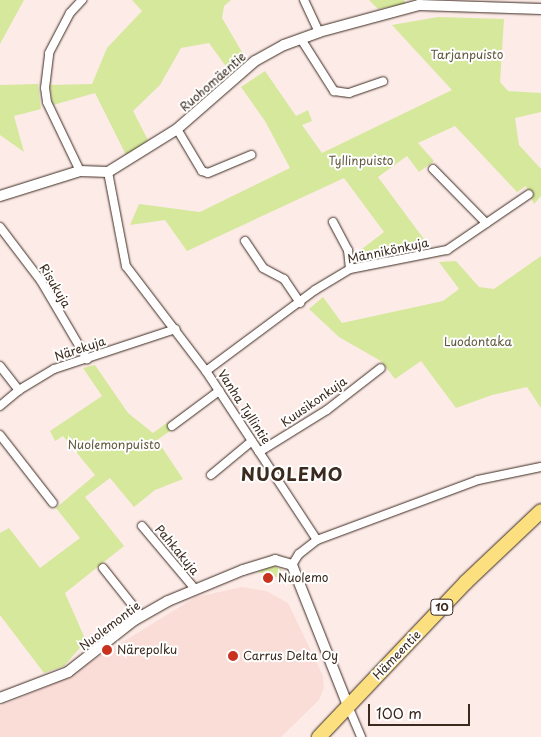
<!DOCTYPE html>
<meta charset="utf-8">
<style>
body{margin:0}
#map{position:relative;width:541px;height:737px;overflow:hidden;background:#fdebe8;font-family:"Playpen Sans",sans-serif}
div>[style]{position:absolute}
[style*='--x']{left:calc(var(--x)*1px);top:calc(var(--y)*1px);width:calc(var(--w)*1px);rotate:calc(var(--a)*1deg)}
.built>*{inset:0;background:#fbddd8}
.green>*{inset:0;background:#d5e89c}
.roads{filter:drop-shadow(0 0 1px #3b2a1e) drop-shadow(0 0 1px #3b2a1e)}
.street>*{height:8px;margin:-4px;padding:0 4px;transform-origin:4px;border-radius:4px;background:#fff}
.secondary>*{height:10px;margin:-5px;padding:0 5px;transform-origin:5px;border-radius:5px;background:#fff}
.highway>*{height:14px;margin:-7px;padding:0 7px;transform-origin:7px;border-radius:7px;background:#fce080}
.dots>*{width:14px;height:14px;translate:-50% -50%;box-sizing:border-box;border:2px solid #fff;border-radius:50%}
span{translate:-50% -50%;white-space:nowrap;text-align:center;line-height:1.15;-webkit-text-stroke:4px #fff;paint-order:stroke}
.shield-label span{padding:1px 4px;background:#fff;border:1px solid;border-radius:4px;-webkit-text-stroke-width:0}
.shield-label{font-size:11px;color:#3b2a1e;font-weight:700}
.park-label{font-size:12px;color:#625a3e}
.street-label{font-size:12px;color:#3b2a1e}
.poi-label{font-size:12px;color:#3b2a1e}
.left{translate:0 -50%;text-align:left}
.district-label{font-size:18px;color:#3b2a1e;font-weight:700;letter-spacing:1px}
.scale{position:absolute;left:368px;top:704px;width:102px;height:22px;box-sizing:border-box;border:2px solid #3b2a1e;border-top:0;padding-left:6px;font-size:15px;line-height:18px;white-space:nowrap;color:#3b2a1e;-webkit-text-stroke:4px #fff;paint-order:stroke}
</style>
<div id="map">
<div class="built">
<div style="clip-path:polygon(242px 587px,266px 591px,288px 603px,323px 676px,324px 688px,319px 700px,281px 737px,0 737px,0 706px,54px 684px,196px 597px)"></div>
</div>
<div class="green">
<div style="clip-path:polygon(0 0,24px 0,0 44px)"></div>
<div style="clip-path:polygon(132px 0,231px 0,224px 6px,222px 18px,246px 59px,230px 72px,209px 43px,181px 48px,160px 85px,133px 111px,148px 140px,126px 155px,95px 93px,53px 105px,50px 85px,92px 84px,107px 48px,142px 11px)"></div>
<div style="clip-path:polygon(369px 0,404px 0,406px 4px,378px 9px)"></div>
<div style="clip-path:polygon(438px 17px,504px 19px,500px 82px,508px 91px,541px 93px,541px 112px,515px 118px,519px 145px,541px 169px,541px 196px,534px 204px,526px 186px,517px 192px,455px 126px,418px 143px,434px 161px,419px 172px,407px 156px,378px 177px,429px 246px,375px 256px,358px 252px,384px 232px,344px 178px,187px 251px,165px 220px,130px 225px,139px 204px,200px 212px,290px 168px,265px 121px,241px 87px,265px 71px,296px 116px,308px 110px,312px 121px,302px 125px,322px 153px,452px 90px,392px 25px)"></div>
<div style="clip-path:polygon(38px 84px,41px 109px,14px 116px,24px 152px,0 135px,0 85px)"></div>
<div style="clip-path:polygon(541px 256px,541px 408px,527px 387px,492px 395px,456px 408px,421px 361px,395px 379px,381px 361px,339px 337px,309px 309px,323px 297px,342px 323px,443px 301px,459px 289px,439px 262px,456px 261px,479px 287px,494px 289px)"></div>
<div style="clip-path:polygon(95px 365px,128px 413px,153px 433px,168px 422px,173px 429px,157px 440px,183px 479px,155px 490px,134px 507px,110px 478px,85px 497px,124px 546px,65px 593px,86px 641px,64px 666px,44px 673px,0 615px,0 533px,9px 528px,40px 568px,80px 538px,56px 508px,95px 475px,63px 436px,55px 441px,50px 431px,102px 396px,83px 368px)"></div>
<div style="clip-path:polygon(273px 566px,281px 569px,284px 579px,258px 572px)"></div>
</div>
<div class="roads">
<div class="street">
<div style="--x:304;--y:0;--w:35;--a:65"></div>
<div style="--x:301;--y:39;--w:62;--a:57.6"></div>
<div style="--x:334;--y:91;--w:15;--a:8"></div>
<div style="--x:349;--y:93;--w:36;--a:-19"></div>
<div style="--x:177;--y:129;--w:49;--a:59.2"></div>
<div style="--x:202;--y:171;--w:6;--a:18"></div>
<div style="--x:208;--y:173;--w:47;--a:-22.7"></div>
<div style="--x:433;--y:169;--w:76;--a:45.5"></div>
<div style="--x:80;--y:171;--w:76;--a:-115.6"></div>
<div style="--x:47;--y:102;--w:14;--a:-98"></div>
<div style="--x:45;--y:88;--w:35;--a:-83"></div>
<div style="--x:49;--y:53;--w:45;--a:-62.3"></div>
<div style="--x:70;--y:13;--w:18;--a:-47"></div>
<div style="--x:108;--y:172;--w:96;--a:79.2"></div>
<div style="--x:126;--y:266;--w:132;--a:52.7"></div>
<div style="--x:206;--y:371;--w:202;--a:56.7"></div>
<div style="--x:333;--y:222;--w:32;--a:62"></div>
<div style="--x:348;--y:250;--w:19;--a:84"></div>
<div style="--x:0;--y:227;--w:68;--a:52.8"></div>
<div style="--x:41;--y:281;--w:91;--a:59.5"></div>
<div style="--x:245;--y:241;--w:32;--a:56"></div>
<div style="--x:263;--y:268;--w:24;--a:28"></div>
<div style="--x:284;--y:279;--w:29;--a:56"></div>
<div style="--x:0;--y:366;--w:31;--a:52"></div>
<div style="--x:206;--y:371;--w:136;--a:-36.6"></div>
<div style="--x:315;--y:290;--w:41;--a:-31"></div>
<div style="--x:350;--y:269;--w:99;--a:-11.1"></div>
<div style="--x:447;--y:250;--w:99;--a:-34.3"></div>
<div style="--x:0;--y:406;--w:25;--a:-40"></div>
<div style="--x:19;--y:390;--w:41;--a:-31"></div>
<div style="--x:54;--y:369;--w:128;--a:-18.2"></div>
<div style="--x:172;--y:426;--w:59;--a:-36.7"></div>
<div style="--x:0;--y:435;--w:86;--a:52.1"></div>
<div style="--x:259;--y:452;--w:80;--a:-31.7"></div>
<div style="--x:327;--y:410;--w:68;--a:-37.9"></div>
<div style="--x:211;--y:475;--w:53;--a:-39.7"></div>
<div style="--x:142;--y:526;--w:82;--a:49.9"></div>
<div style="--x:292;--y:565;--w:13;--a:-58"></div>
<div style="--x:299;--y:554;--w:23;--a:-38"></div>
<div style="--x:317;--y:540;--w:172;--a:-20.4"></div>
<div style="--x:478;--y:480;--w:64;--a:-11.7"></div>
<div style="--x:103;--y:568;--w:61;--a:51.6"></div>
<div style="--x:348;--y:706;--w:34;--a:67"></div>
</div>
<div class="secondary">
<div style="--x:0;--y:196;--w:84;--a:-17.4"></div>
<div style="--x:80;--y:171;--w:28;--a:2"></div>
<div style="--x:108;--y:172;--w:81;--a:-31.9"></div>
<div style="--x:177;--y:129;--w:103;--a:-41.1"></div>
<div style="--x:255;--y:61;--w:33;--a:-29"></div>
<div style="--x:284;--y:45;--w:37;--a:-20"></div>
<div style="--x:319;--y:32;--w:104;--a:-15.1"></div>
<div style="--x:419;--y:5;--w:122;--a:1.9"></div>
<div style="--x:0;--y:698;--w:73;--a:-20.9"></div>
<div style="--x:68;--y:672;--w:83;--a:-38.1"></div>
<div style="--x:133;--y:621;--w:40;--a:-29.7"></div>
<div style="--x:168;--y:601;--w:81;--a:-22.5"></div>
<div style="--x:243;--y:570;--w:34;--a:-17"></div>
<div style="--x:275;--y:560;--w:18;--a:16"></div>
<div style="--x:292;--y:565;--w:152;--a:68.3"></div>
</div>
<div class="highway">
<div style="--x:319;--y:737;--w:214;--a:-46.5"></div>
<div style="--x:466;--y:582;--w:103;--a:-43.4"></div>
</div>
</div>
<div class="dots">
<div style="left:268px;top:578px;background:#c8321e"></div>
<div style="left:107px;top:650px;background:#c8321e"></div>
<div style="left:233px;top:656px;background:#c8321e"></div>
</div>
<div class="shield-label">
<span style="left:442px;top:607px">10</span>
</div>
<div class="park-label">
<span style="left:467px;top:55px">Tarjanpuisto</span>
<span style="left:361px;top:161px">Tyllinpuisto</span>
<span style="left:478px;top:342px">Luodontaka</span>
<span style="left:114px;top:445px">Nuolemonpuisto</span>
</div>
<div class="street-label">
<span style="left:213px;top:82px;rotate:-41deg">Ruohomäentie</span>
<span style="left:388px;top:251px;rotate:-12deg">Männikönkuja</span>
<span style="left:55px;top:286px;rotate:59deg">Risukuja</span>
<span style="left:80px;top:349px;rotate:-18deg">Närekuja</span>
<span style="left:314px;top:402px;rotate:-35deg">Kuusikonkuja</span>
<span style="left:244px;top:407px;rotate:57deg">Vanha Tyllintie</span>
<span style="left:177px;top:550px;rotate:50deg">Pahkakuja</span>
<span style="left:110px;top:626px;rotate:-37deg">Nuolemontie</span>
<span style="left:397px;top:655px;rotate:-46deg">Hämeentie</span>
</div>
<div class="poi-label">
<span class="left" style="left:278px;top:578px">Nuolemo</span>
<span class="left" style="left:117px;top:650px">Närepolku</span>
<span class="left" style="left:243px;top:656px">Carrus Delta Oy</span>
</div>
<div class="district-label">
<span style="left:292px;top:474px">NUOLEMO</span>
</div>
<div class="scale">100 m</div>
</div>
